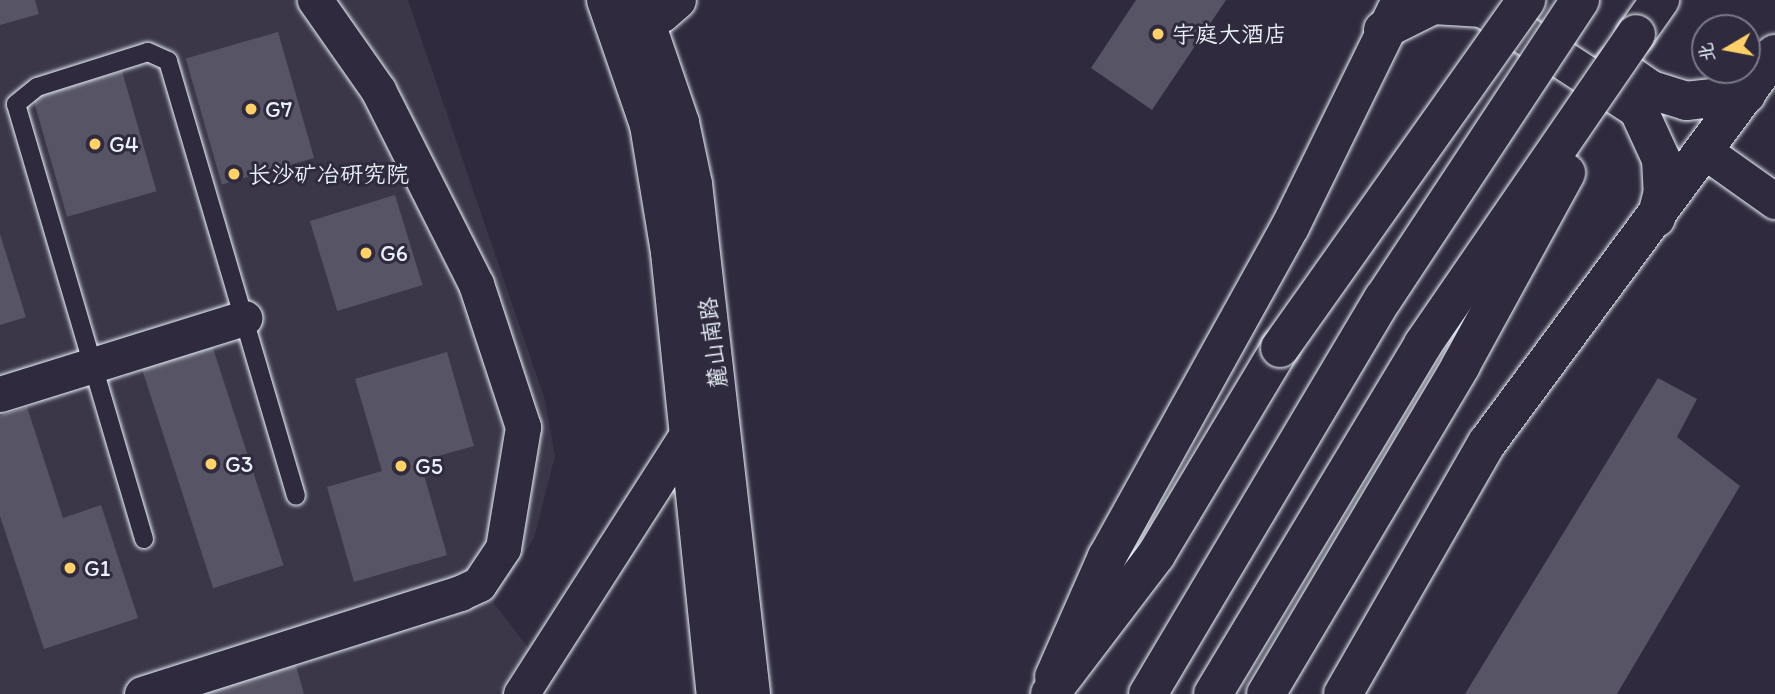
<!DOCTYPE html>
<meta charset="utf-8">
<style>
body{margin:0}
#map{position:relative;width:1775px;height:694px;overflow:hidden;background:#2f2a3d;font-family:Itim,"LXGW WenKai TC",sans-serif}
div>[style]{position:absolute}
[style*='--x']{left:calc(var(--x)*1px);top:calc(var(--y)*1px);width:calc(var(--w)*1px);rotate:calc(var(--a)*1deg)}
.built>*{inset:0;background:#3b3749}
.building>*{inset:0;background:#575565;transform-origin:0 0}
.roads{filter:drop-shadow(0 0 2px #e8f1f8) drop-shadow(0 0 2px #e8f1f8)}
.service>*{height:18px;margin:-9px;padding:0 9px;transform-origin:9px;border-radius:9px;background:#2f2a3d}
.minor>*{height:35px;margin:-17.5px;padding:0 17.5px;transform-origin:17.5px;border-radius:17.5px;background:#2f2a3d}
.secondary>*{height:38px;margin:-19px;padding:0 19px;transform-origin:19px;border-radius:19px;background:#2f2a3d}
.primary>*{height:38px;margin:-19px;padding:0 19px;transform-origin:19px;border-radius:19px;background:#2f2a3d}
.trunk>*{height:38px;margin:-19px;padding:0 19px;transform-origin:19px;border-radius:19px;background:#2f2a3d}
.bridges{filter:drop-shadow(0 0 2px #e8f1f8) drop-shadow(0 0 2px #e8f1f8)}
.trunk-bridge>*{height:38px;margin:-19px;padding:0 19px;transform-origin:19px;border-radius:19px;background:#2f2a3d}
.dots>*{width:19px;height:19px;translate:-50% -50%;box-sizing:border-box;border:4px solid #2f2a3d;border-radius:50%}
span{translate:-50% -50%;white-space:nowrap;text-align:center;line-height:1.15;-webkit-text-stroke:6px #2f2a3d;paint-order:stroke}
.poi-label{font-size:23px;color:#e8f1f8}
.left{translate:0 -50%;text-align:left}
.street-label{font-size:23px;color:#e8f1f8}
.north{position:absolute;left:1691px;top:14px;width:70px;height:70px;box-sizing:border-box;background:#2f2a3d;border:2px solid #797a88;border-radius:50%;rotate:260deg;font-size:19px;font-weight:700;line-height:28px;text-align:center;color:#e8f1f8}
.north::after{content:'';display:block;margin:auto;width:24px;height:32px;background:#ffd166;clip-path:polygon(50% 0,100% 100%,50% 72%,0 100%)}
</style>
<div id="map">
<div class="built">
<div style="clip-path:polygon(0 0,408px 0,545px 400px,555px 456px,534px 538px,493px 602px,529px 649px,497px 694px,0 694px)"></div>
</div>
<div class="building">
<div style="clip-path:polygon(0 0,35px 0,39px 14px,0 25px)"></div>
<div style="clip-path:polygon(1136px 0,1226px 0,1152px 110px,1091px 68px)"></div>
<div style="left:278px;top:32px;width:131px;height:96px;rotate:74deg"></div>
<div style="left:122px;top:71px;width:125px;height:93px;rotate:74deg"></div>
<div style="left:395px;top:195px;width:94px;height:89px;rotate:73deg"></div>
<div style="clip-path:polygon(0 234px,26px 317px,0 325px)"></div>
<div style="left:210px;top:339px;width:238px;height:74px;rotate:72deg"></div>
<div style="clip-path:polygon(447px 352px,474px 446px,420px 461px,447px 555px,354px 582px,327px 487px,382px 471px,355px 379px)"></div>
<div style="clip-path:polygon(1658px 378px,1697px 399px,1677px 437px,1740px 486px,1617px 694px,1465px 694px)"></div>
<div style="clip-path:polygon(27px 407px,63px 518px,101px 505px,138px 618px,44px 649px,0 516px,0 416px)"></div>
<div style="clip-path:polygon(295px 662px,304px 694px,203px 694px,201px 690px)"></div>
</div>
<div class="roads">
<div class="service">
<div style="--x:144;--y:539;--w:453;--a:-106.4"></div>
<div style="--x:16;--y:104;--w:27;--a:-39"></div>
<div style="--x:37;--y:87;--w:116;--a:-17.5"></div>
<div style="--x:148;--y:52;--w:22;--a:24"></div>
<div style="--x:168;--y:61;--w:453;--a:73.6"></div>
</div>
<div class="minor">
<div style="--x:620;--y:31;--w:45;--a:-22"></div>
<div style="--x:662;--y:14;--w:21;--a:-41"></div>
<div style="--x:1706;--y:152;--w:85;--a:35.4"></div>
<div style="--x:0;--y:394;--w:256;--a:-17.3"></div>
<div style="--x:142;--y:694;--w:334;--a:-17.6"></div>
<div style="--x:460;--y:593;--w:21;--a:-25"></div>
<div style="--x:479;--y:584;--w:43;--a:-56.3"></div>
<div style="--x:503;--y:548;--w:123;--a:-80.6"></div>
<div style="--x:523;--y:427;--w:151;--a:-108.2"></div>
<div style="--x:476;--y:284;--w:217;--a:-116.8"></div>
<div style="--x:378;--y:90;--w:110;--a:-125"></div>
<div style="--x:521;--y:694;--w:325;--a:-57.4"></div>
</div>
<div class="secondary">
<div style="--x:606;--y:0;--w:132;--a:71"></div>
<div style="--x:649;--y:125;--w:129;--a:80.6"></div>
<div style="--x:670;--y:252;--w:444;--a:84.1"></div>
<div style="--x:638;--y:0;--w:130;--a:71.1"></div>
<div style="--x:680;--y:123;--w:62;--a:78"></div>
<div style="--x:693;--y:184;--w:513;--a:83.51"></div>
</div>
<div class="primary">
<div style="--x:1383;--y:30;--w:56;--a:-26.6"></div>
<div style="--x:1433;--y:5;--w:50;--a:3.4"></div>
<div style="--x:1483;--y:8;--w:185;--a:33.1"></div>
<div style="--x:1638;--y:109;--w:55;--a:65.3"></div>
<div style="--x:1661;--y:159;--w:33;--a:87"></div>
<div style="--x:1663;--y:192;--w:27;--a:105"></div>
<div style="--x:1615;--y:65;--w:44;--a:34.8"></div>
<div style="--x:1651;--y:90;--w:37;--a:17"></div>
<div style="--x:1686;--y:101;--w:61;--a:-6.5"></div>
<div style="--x:1054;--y:677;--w:131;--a:-66.2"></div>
<div style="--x:1107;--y:557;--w:377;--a:-61"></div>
<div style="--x:1290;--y:227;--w:253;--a:-63.9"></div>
<div style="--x:1343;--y:694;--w:289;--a:-60.2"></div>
<div style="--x:1487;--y:443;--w:484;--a:-53.5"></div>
</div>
<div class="trunk">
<div style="--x:1636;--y:34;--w:42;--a:-54.8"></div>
<div style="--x:1050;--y:694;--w:175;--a:-52.7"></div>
<div style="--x:1156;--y:555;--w:241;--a:-59.1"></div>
</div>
</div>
<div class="bridges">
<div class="trunk-bridge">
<div style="--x:1280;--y:348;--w:426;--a:-54.7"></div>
<div style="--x:1148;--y:694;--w:460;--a:-59.3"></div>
<div style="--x:1383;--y:299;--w:358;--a:-56.6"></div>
<div style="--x:1213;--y:694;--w:408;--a:-59"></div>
<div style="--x:1423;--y:344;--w:376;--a:-55.5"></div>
<div style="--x:1266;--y:694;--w:382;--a:-59.3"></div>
<div style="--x:1461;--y:365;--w:219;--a:-61.3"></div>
</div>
</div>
<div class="dots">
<div style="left:1158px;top:34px;background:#ffd166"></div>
<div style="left:251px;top:109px;background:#ffd166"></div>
<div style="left:95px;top:144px;background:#ffd166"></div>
<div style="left:234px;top:174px;background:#ffd166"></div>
<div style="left:366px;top:253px;background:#ffd166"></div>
<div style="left:211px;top:464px;background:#ffd166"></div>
<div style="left:401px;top:466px;background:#ffd166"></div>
<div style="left:70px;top:568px;background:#ffd166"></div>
</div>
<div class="poi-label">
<span class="left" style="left:1172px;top:34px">宇庭大酒店</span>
<span class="left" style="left:265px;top:109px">G7</span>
<span class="left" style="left:109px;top:144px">G4</span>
<span class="left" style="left:248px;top:174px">长沙矿冶研究院</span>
<span class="left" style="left:380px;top:253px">G6</span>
<span class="left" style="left:225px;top:464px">G3</span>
<span class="left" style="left:415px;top:466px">G5</span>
<span class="left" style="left:84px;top:568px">G1</span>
</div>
<div class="street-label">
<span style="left:713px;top:343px;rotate:-97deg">麓山南路</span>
</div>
<div class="north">北</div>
</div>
